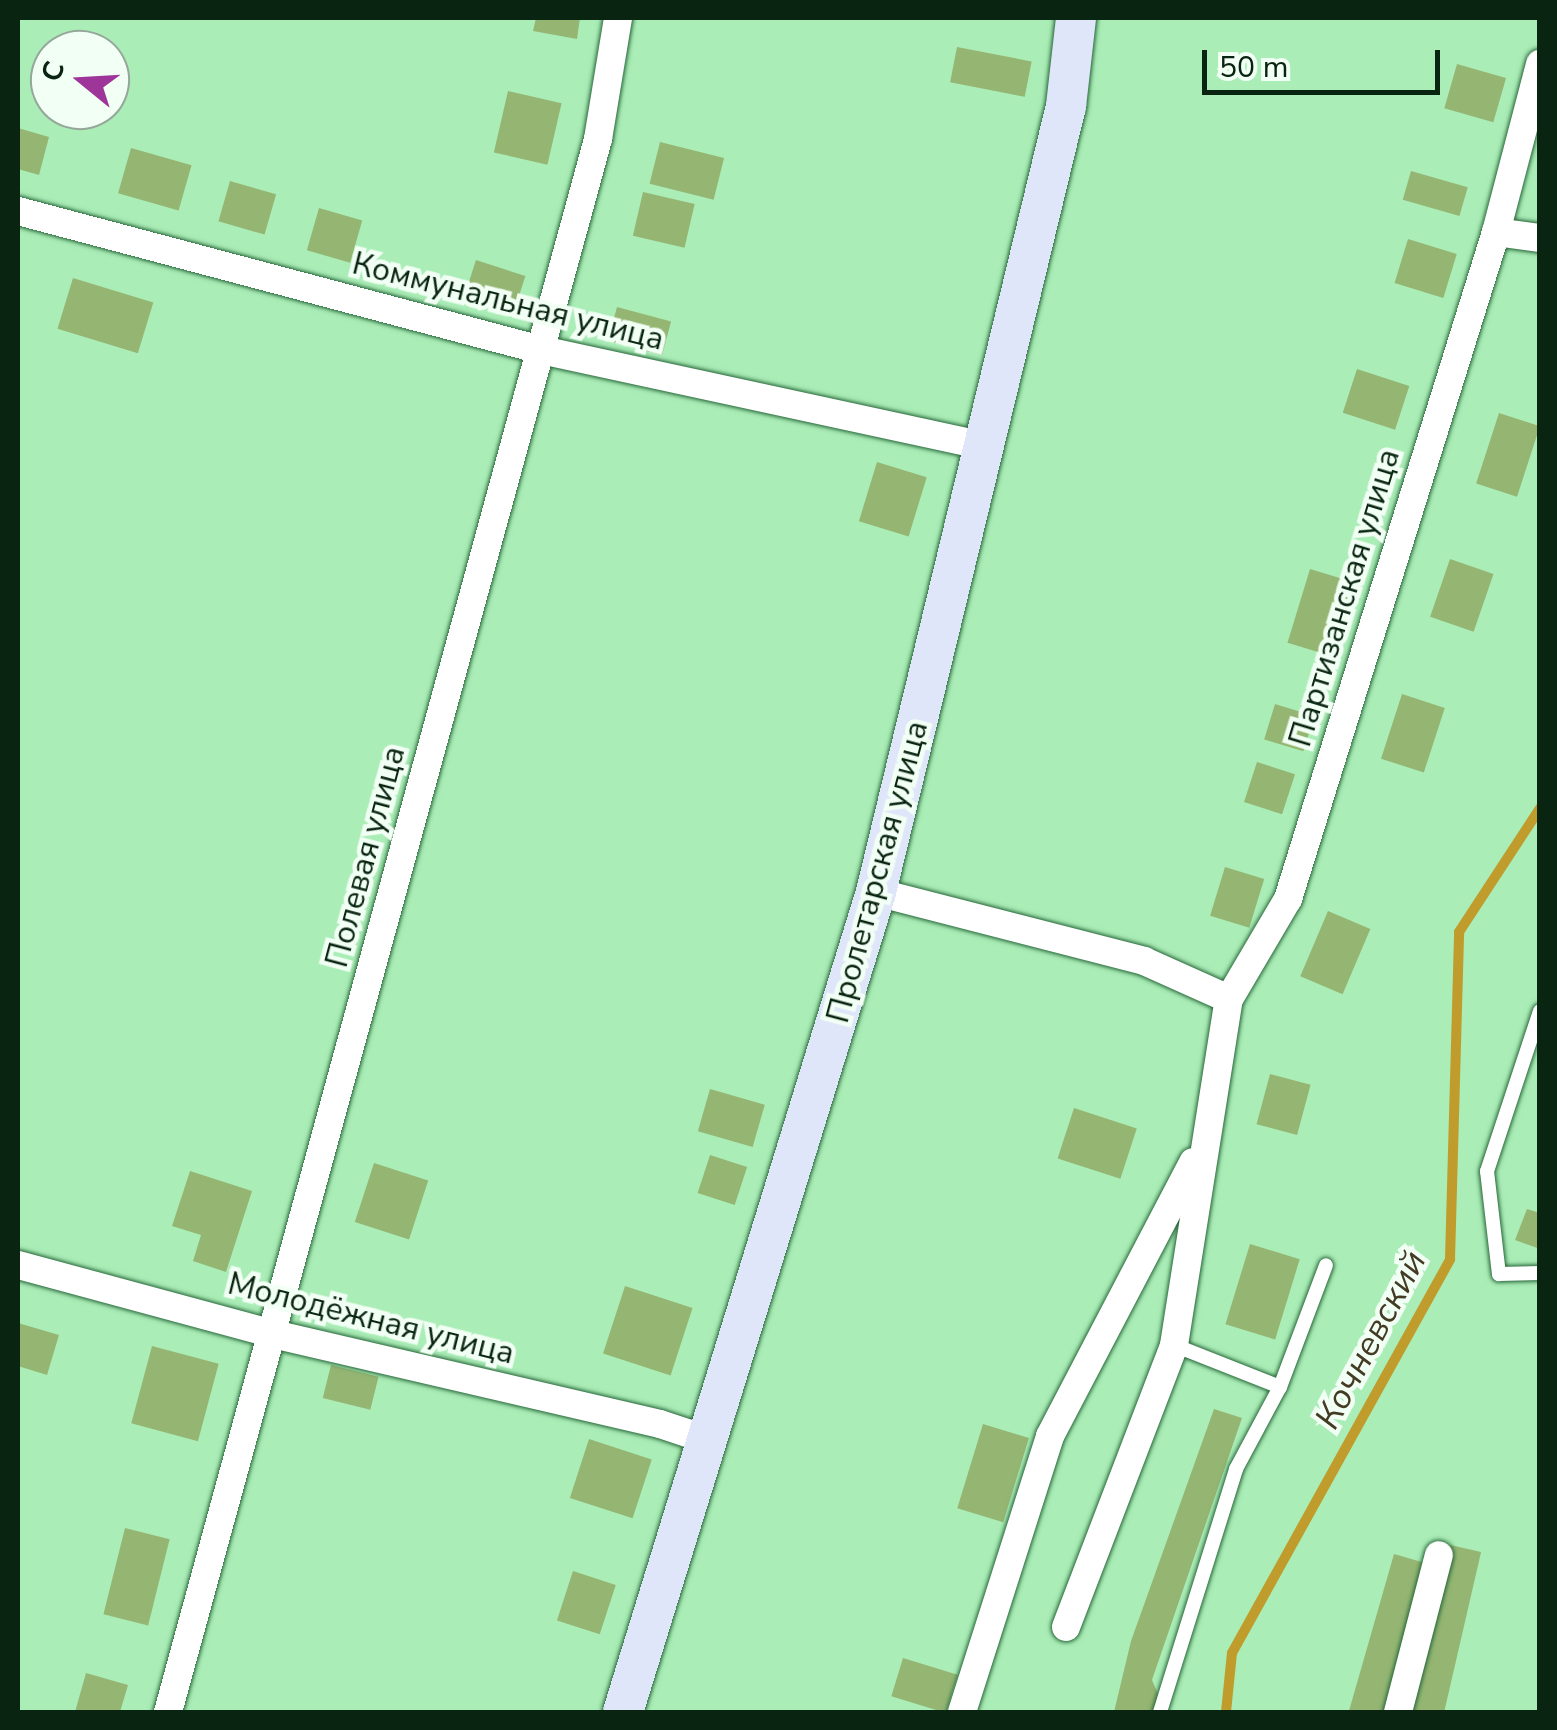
<!DOCTYPE html>
<meta charset="utf-8">
<style>
body{margin:0}
#map{position:relative;width:1557px;height:1730px;overflow:hidden;background:#aaedb7;font-family:"Nunito Sans",sans-serif}
div>[style]{position:absolute}
[style*='--x']{left:calc(var(--x)*1px);top:calc(var(--y)*1px);width:calc(var(--w)*1px);rotate:calc(var(--a)*1deg)}
.stream>*{height:10px;margin:-5px;padding:0 5px;transform-origin:5px;border-radius:5px;background:#bf9c2c}
.building>*{inset:0;background:#95b673;transform-origin:0 0}
.roads{filter:drop-shadow(0 0 2px #276739) drop-shadow(0 0 2px #276739)}
.lane>*{height:14px;margin:-7px;padding:0 7px;transform-origin:7px;border-radius:7px;background:#fff}
.street>*{height:28px;margin:-14px;padding:0 14px;transform-origin:14px;border-radius:14px;background:#fff}
.secondary>*{height:40px;margin:-20px;padding:0 20px;transform-origin:20px;border-radius:20px;background:#dfe6fa}
span{translate:-50% -50%;white-space:nowrap;text-align:center;line-height:1.15;-webkit-text-stroke:9px #f2fff4;paint-order:stroke}
.street-label{font-size:32px;color:#092410}
.water-label{font-size:35px;color:#443b24;font-style:italic}
.frame{position:absolute;inset:0;border:20px solid #092410;pointer-events:none}
.north{position:absolute;left:30px;top:30px;width:100px;height:100px;box-sizing:border-box;background:#f2fff4;border:2px solid #95a799;border-radius:50%;rotate:288deg;font-size:28px;font-weight:700;line-height:40px;text-align:center;color:#092410}
.north::after{content:'';display:block;margin:auto;width:35px;height:45px;background:#9e3598;clip-path:polygon(50% 0,100% 100%,50% 72%,0 100%)}
.scale{position:absolute;left:1202px;top:50px;width:238px;height:45px;box-sizing:border-box;border:5px solid #092410;border-top:0;padding-left:12px;font-size:30px;line-height:35px;white-space:nowrap;color:#092410;-webkit-text-stroke:8px #f2fff4;paint-order:stroke}
</style>
<div id="map">
<div class="stream">
<div style="--x:1226;--y:1712;--w:59;--a:-84.2"></div>
<div style="--x:1232;--y:1653;--w:450;--a:-61"></div>
<div style="--x:1450;--y:1259;--w:327;--a:-88.4"></div>
<div style="--x:1459;--y:932;--w:148;--a:-56.8"></div>
</div>
<div class="building">
<div style="clip-path:polygon(536px 18px,580px 18px,577px 39px,533px 31px)"></div>
<div style="left:957px;top:47px;width:76px;height:36px;rotate:11deg"></div>
<div style="left:1457px;top:64px;width:51px;height:46px;rotate:16deg"></div>
<div style="left:508px;top:91px;width:55px;height:63px;rotate:13deg"></div>
<div style="clip-path:polygon(18px 128px,49px 137px,39px 175px,18px 169px)"></div>
<div style="left:660px;top:142px;width:66px;height:43px;rotate:14deg"></div>
<div style="left:131px;top:148px;width:63px;height:47px;rotate:16deg"></div>
<div style="left:1411px;top:171px;width:59px;height:30px;rotate:16deg"></div>
<div style="left:230px;top:181px;width:48px;height:42px;rotate:16deg"></div>
<div style="left:643px;top:192px;width:53px;height:45px;rotate:13deg"></div>
<div style="left:319px;top:208px;width:45px;height:44px;rotate:16deg"></div>
<div style="left:1408px;top:239px;width:51px;height:46px;rotate:17deg"></div>
<div style="left:476px;top:260px;width:52px;height:41px;rotate:18deg"></div>
<div style="left:73px;top:278px;width:84px;height:53px;rotate:17deg"></div>
<div style="left:617px;top:307px;width:56px;height:35px;rotate:15deg"></div>
<div style="left:1357px;top:369px;width:55px;height:46px;rotate:18deg"></div>
<div style="left:1499px;top:413px;width:43px;height:74px;rotate:18deg"></div>
<div style="left:877px;top:462px;width:52px;height:62px;rotate:17deg"></div>
<div style="left:1450px;top:559px;width:46px;height:61px;rotate:19deg"></div>
<div style="left:1310px;top:569px;width:44px;height:77px;rotate:17deg"></div>
<div style="left:1402px;top:694px;width:45px;height:68px;rotate:18deg"></div>
<div style="left:1275px;top:704px;width:41px;height:37px;rotate:17deg"></div>
<div style="left:1257px;top:762px;width:40px;height:42px;rotate:18deg"></div>
<div style="left:1225px;top:867px;width:41px;height:51px;rotate:17deg"></div>
<div style="left:1328px;top:911px;width:46px;height:71px;rotate:23deg"></div>
<div style="left:1270px;top:1074px;width:42px;height:52px;rotate:15deg"></div>
<div style="left:710px;top:1089px;width:57px;height:44px;rotate:16deg"></div>
<div style="left:1074px;top:1108px;width:66px;height:53px;rotate:18deg"></div>
<div style="left:710px;top:1155px;width:39px;height:40px;rotate:18deg"></div>
<div style="left:374px;top:1163px;width:57px;height:62px;rotate:18deg"></div>
<div style="clip-path:polygon(190px 1171px,252px 1191px,226px 1272px,193px 1261px,201px 1235px,172px 1226px)"></div>
<div style="clip-path:polygon(1527px 1209px,1540px 1213px,1540px 1249px,1515px 1240px)"></div>
<div style="left:1250px;top:1244px;width:52px;height:84px;rotate:17deg"></div>
<div style="left:625px;top:1286px;width:71px;height:71px;rotate:18deg"></div>
<div style="clip-path:polygon(18px 1323px,59px 1335px,47px 1375px,18px 1366px)"></div>
<div style="left:152px;top:1346px;width:69px;height:80px;rotate:15deg"></div>
<div style="left:331px;top:1365px;width:49px;height:34px;rotate:14deg"></div>
<div style="clip-path:polygon(1214px 1409px,1242px 1418px,1152px 1680px,1158px 1694px,1154px 1712px,1114px 1712px,1131px 1641px)"></div>
<div style="left:983px;top:1424px;width:48px;height:88px;rotate:17deg"></div>
<div style="left:589px;top:1439px;width:66px;height:62px;rotate:18deg"></div>
<div style="left:125px;top:1528px;width:46px;height:89px;rotate:14deg"></div>
<div style="left:1446px;top:1544px;width:36px;height:173px;rotate:13deg"></div>
<div style="left:1394px;top:1554px;width:36px;height:165px;rotate:16deg"></div>
<div style="left:573px;top:1571px;width:45px;height:52px;rotate:18deg"></div>
<div style="left:903px;top:1658px;width:57px;height:40px;rotate:17deg"></div>
<div style="clip-path:polygon(86px 1673px,128px 1685px,120px 1712px,75px 1712px)"></div>
</div>
<div class="roads">
<div class="lane">
<div style="--x:1540;--y:1011;--w:169;--a:108.3"></div>
<div style="--x:1487;--y:1171;--w:104;--a:83.4"></div>
<div style="--x:1499;--y:1274;--w:41;--a:-1.4"></div>
<div style="--x:1174;--y:1345;--w:114;--a:21.6"></div>
<div style="--x:1160;--y:1712;--w:255;--a:-72.6"></div>
<div style="--x:1236;--y:1469;--w:93;--a:-61.8"></div>
<div style="--x:1280;--y:1387;--w:130;--a:-69.3"></div>
</div>
<div class="street">
<div style="--x:18;--y:211;--w:541;--a:14.88"></div>
<div style="--x:541;--y:350;--w:455;--a:12.2"></div>
<div style="--x:1496;--y:232;--w:44;--a:7.8"></div>
<div style="--x:876;--y:892;--w:277;--a:14.4"></div>
<div style="--x:1144;--y:961;--w:93;--a:24.1"></div>
<div style="--x:18;--y:1265;--w:264;--a:15.1"></div>
<div style="--x:273;--y:1334;--w:397;--a:13.1"></div>
<div style="--x:660;--y:1424;--w:51;--a:18.4"></div>
<div style="--x:1066;--y:1627;--w:302;--a:-69"></div>
<div style="--x:1174;--y:1345;--w:350;--a:-81"></div>
<div style="--x:1229;--y:999;--w:116;--a:-59.5"></div>
<div style="--x:1288;--y:899;--w:699;--a:-72.68"></div>
<div style="--x:1496;--y:232;--w:174;--a:-75.3"></div>
<div style="--x:168;--y:1712;--w:1631;--a:-74.71"></div>
<div style="--x:598;--y:139;--w:123;--a:-80.6"></div>
<div style="--x:962;--y:1712;--w:290;--a:-72.3"></div>
<div style="--x:1050;--y:1436;--w:309;--a:-62.4"></div>
<div style="--x:1398;--y:1712;--w:162;--a:-75.4"></div>
</div>
<div class="secondary">
<div style="--x:623;--y:1712;--w:858;--a:-72.85"></div>
<div style="--x:876;--y:892;--w:809;--a:-76.41"></div>
<div style="--x:1066;--y:106;--w:89;--a:-83.5"></div>
</div>
</div>
<div class="street-label">
<span style="left:508px;top:302px;rotate:14deg">Коммунальная улица</span>
<span style="left:1345px;top:598px;rotate:-73deg">Партизанская улица</span>
<span style="left:366px;top:857px;rotate:-75deg">Полевая улица</span>
<span style="left:878px;top:872px;rotate:-75deg">Пролетарская улица</span>
<span style="left:371px;top:1319px;rotate:14deg">Молодёжная улица</span>
</div>
<div class="water-label">
<span style="left:1371px;top:1340px;rotate:-62deg">Кочневский</span>
</div>
<div class="frame"></div>
<div class="north">С</div>
<div class="scale">50 m</div>
</div>
